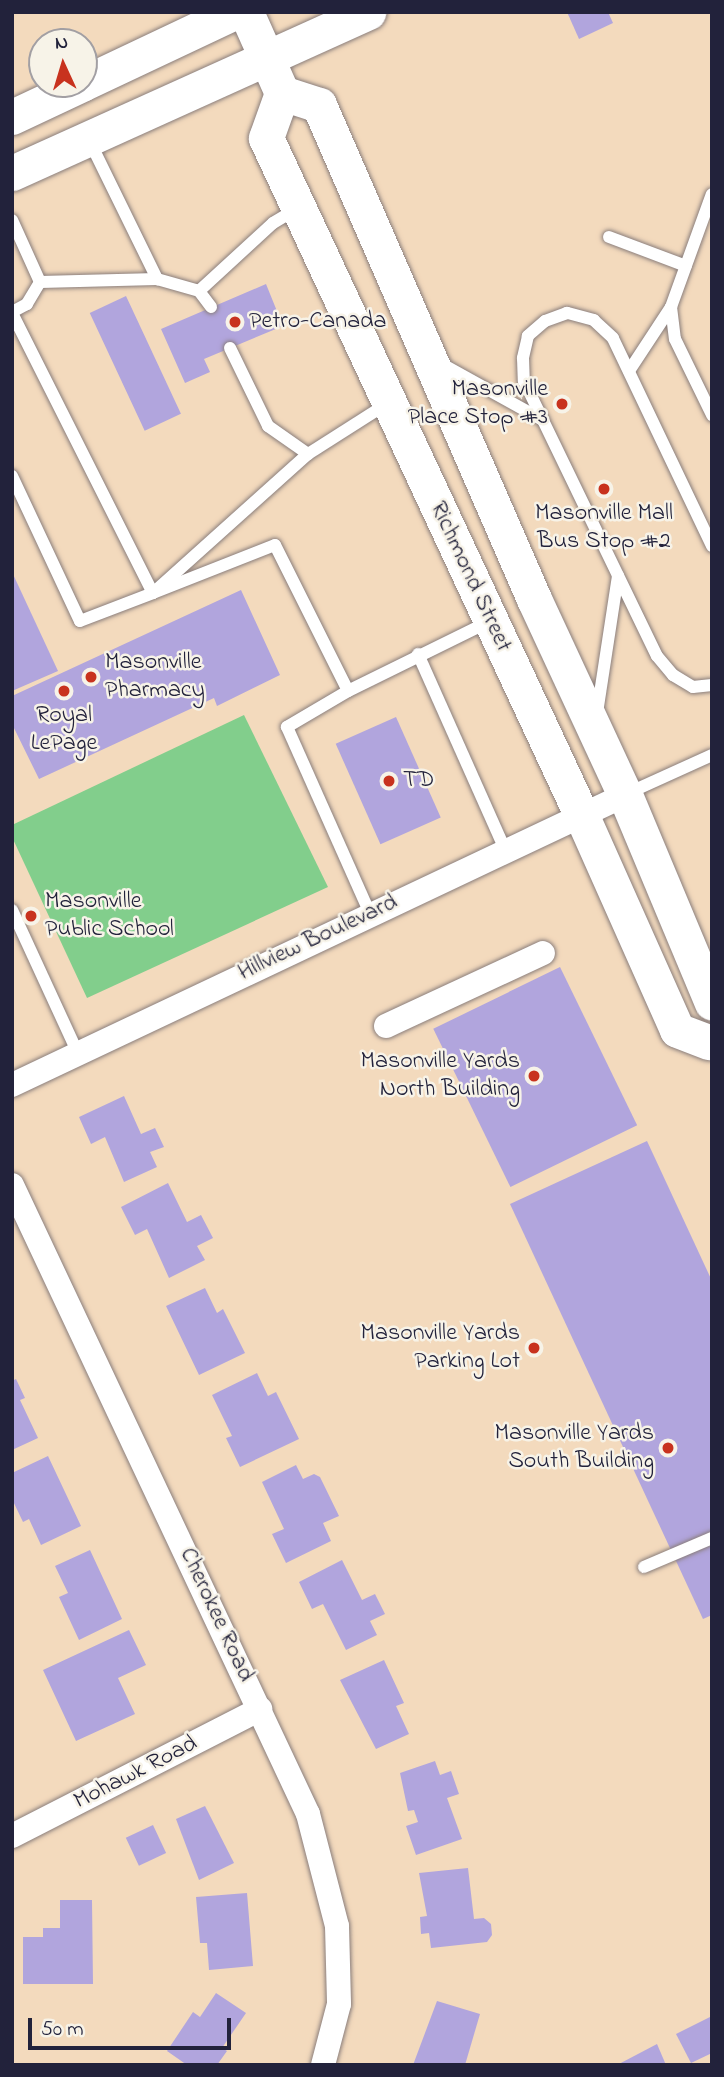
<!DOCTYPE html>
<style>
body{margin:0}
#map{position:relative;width:724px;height:2077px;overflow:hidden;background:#f3dabd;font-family:"Indie Flower",sans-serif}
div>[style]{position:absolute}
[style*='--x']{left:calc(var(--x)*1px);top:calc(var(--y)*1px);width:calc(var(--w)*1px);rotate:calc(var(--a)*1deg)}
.green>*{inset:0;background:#82ce8c}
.building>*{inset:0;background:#b1a5dd;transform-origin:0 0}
.roads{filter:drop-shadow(0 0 2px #8a7e7c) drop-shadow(0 0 2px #8a7e7c)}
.lane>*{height:12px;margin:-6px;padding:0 6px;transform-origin:6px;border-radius:6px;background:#fff}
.street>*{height:24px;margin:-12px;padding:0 12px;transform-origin:12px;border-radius:12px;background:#fff}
.secondary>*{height:35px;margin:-17.5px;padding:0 17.5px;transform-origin:17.5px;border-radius:17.5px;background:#fff}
.dots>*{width:19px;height:19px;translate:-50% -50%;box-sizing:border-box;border:4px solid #f7f3e8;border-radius:50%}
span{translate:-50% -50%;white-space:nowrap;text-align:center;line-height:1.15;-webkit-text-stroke:5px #f7f3e8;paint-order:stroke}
.poi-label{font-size:24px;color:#22223b}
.left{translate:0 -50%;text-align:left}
.right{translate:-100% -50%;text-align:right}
.street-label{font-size:24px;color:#22223b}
.frame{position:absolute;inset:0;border:14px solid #22223b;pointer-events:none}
.north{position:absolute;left:28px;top:28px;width:70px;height:70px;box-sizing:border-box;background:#f7f3e8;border:2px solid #a29fa3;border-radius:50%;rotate:356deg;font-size:19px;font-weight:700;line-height:28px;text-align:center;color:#22223b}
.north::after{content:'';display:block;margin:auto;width:24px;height:32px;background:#c8321e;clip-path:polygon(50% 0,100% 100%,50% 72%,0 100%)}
.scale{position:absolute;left:28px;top:2018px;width:203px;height:32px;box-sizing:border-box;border:4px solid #22223b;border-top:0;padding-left:9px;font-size:21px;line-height:24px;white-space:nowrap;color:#22223b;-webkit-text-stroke:5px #f7f3e8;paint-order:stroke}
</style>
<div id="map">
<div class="green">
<div style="clip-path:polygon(244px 715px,328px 887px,87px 998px,12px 837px,12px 825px)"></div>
</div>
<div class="building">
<div style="clip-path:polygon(567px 12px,608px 12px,613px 23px,579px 39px)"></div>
<div style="clip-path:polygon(266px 284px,283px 326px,204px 359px,210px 372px,185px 383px,161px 329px)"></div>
<div style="left:126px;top:296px;width:130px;height:40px;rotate:65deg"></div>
<div style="clip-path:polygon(12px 572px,58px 671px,12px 691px)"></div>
<div style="clip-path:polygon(241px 590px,280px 675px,217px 706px,214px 698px,39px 779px,12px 724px,12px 696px)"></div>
<div style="left:396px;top:717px;width:110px;height:66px;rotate:66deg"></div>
<div style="left:560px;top:967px;width:176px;height:141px;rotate:64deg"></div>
<div style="clip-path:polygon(124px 1096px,141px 1134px,155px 1128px,164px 1147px,150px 1152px,157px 1167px,124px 1182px,105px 1137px,91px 1144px,79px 1117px)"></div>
<div style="clip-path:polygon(647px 1141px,712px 1281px,712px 1615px,703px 1619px,510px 1204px)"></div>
<div style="clip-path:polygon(168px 1183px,187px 1222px,201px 1215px,213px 1238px,197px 1246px,205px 1260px,169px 1278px,147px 1229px,135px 1235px,121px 1207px)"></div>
<div style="clip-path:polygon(205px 1288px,217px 1313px,223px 1309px,245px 1353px,199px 1375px,166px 1306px)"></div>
<div style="clip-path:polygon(257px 1373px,268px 1396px,276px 1392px,299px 1439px,240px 1467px,226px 1438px,232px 1436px,212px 1395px)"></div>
<div style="clip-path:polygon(16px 1379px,25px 1398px,20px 1400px,38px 1438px,12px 1450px,12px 1381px)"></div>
<div style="clip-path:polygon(48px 1456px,81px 1526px,41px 1545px,29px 1519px,23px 1522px,12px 1499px,12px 1473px)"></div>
<div style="clip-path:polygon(296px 1465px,303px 1479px,314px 1474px,320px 1477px,339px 1516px,323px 1523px,331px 1541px,286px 1563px,272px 1534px,284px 1529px,262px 1482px)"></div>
<div style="clip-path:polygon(90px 1550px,122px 1619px,79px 1640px,59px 1597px,68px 1593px,55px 1566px)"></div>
<div style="clip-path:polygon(342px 1560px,362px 1600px,375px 1594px,385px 1614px,370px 1621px,377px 1635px,346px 1650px,323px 1604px,312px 1609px,299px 1582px)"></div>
<div style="clip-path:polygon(129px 1630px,146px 1665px,118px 1678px,135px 1714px,76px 1741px,43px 1670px)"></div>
<div style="clip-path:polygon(384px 1660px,404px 1703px,396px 1706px,409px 1734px,376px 1749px,340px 1680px)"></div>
<div style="clip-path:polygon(435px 1761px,440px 1775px,451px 1771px,459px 1794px,447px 1798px,462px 1839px,416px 1855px,406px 1826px,418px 1822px,414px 1810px,408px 1811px,400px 1773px)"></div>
<div style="clip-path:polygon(205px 1806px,234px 1863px,199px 1880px,176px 1819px)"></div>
<div style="left:153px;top:1825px;width:31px;height:30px;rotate:65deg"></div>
<div style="clip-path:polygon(468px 1868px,474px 1919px,484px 1918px,491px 1924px,492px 1935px,487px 1942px,431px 1948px,429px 1933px,421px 1934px,420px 1917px,427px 1916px,419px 1873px)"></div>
<div style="clip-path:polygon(247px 1893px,253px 1966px,209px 1970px,207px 1943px,200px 1943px,196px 1897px)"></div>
<div style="clip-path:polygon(60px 1900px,92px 1900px,93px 1984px,23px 1984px,23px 1937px,43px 1937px,43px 1928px,60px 1928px)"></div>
<div style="clip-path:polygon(216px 1993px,246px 2013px,222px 2048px,227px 2051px,217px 2065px,187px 2065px,167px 2051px,193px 2012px,200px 2017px)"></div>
<div style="clip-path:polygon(437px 2001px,480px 2014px,465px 2065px,413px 2065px)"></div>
<div style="clip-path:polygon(712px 2016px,712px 2053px,691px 2063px,676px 2034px)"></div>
<div style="clip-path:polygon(657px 2044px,666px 2065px,617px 2065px)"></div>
</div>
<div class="roads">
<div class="lane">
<div style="--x:90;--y:142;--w:153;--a:63.9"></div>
<div style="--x:12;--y:220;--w:68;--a:65.7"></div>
<div style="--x:40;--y:282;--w:26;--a:121"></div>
<div style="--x:27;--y:304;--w:17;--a:152"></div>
<div style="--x:609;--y:237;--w:82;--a:20.6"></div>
<div style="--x:40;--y:282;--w:117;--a:-1.5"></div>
<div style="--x:157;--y:279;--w:44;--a:15.9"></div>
<div style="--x:199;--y:291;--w:20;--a:53"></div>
<div style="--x:199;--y:291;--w:100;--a:-42.6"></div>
<div style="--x:273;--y:223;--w:29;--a:-31"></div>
<div style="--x:671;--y:307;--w:32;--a:83"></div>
<div style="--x:675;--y:339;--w:85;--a:64"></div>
<div style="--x:12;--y:313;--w:313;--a:63.3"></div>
<div style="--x:153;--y:593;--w:131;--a:-21.5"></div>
<div style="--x:275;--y:545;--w:163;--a:63.4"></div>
<div style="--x:348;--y:691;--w:158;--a:-26.2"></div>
<div style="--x:230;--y:348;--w:87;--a:64"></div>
<div style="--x:268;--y:426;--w:49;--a:35"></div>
<div style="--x:440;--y:363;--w:118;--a:29"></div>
<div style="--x:629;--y:371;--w:77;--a:-56.7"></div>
<div style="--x:671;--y:307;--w:120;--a:-70.1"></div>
<div style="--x:12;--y:476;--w:160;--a:64.9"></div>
<div style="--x:80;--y:621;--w:78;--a:-21"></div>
<div style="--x:153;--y:593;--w:208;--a:-41.9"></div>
<div style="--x:308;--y:454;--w:95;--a:-32.5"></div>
<div style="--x:712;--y:546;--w:230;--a:-115.5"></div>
<div style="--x:613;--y:338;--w:26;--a:-137"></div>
<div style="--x:594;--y:320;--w:28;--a:-165"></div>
<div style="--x:567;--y:313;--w:23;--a:160"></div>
<div style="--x:545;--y:321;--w:23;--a:139"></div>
<div style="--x:528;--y:336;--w:23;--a:103"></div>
<div style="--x:523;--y:358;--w:23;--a:88"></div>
<div style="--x:524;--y:381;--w:305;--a:64.2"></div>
<div style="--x:657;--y:656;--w:25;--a:50"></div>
<div style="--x:673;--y:675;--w:23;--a:31"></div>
<div style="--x:693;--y:687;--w:19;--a:-6"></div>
<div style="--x:418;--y:654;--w:214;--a:66"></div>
<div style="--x:348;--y:691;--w:71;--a:149.5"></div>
<div style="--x:287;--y:727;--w:204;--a:66"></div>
<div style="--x:597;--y:713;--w:139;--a:-81.3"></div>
<div style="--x:626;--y:794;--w:94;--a:-24.4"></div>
<div style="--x:12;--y:910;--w:155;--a:65.3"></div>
<div style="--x:644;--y:1567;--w:74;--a:-23.1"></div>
</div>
<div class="street">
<div style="--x:386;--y:1026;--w:173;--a:-24.9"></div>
<div style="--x:12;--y:1085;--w:678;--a:-25.32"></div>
<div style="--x:12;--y:1185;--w:695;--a:64.8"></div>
<div style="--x:308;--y:1814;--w:116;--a:75.5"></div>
<div style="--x:337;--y:1926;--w:78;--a:88.5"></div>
<div style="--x:339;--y:2004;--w:63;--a:104.7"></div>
<div style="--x:12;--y:1836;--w:279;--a:-27.1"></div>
</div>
<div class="secondary">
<div style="--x:246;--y:12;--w:89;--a:66"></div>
<div style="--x:282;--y:93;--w:48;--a:109.6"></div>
<div style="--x:266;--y:138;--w:746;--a:65.02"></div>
<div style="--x:581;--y:814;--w:236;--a:66"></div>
<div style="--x:677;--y:1030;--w:34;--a:21"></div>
<div style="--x:84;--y:83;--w:166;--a:-25.3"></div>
<div style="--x:282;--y:93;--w:39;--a:18"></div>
<div style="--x:319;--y:105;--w:539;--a:66.48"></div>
<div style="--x:534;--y:599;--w:216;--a:65.1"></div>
<div style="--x:625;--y:795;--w:225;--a:67.3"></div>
<div style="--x:12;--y:117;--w:77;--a:-25.2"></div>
<div style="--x:12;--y:173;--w:391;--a:-24.3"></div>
</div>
</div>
<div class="dots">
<div style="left:235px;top:322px;background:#c8321e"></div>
<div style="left:562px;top:404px;background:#c8321e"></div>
<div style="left:604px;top:489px;background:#c8321e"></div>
<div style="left:91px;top:677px;background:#c8321e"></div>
<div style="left:64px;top:691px;background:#c8321e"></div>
<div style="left:389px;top:781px;background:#c8321e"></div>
<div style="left:31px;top:916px;background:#c8321e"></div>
<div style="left:534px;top:1076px;background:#c8321e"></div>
<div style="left:534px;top:1348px;background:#c8321e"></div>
<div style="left:668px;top:1448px;background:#c8321e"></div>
</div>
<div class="poi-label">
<span class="left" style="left:249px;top:322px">Petro-Canada</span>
<span class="right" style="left:548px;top:404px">Masonville<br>Place Stop #3</span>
<span style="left:604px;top:528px">Masonville Mall<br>Bus Stop #2</span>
<span class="left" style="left:105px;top:677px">Masonville<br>Pharmacy</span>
<span style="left:64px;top:730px">Royal<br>LePage</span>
<span class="left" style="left:403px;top:781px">TD</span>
<span class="left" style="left:45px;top:916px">Masonville<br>Public School</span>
<span class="right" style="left:520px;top:1076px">Masonville Yards<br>North Building</span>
<span class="right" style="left:520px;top:1348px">Masonville Yards<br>Parking Lot</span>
<span class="right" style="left:654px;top:1448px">Masonville Yards<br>South Building</span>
</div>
<div class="street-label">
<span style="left:470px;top:577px;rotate:65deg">Richmond Street</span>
<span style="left:318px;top:938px;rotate:-25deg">Hillview Boulevard</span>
<span style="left:216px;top:1615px;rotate:65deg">Cherokee Road</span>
<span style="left:136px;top:1773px;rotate:-27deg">Mohawk Road</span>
</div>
<div class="frame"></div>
<div class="north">N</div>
<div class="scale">50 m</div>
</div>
